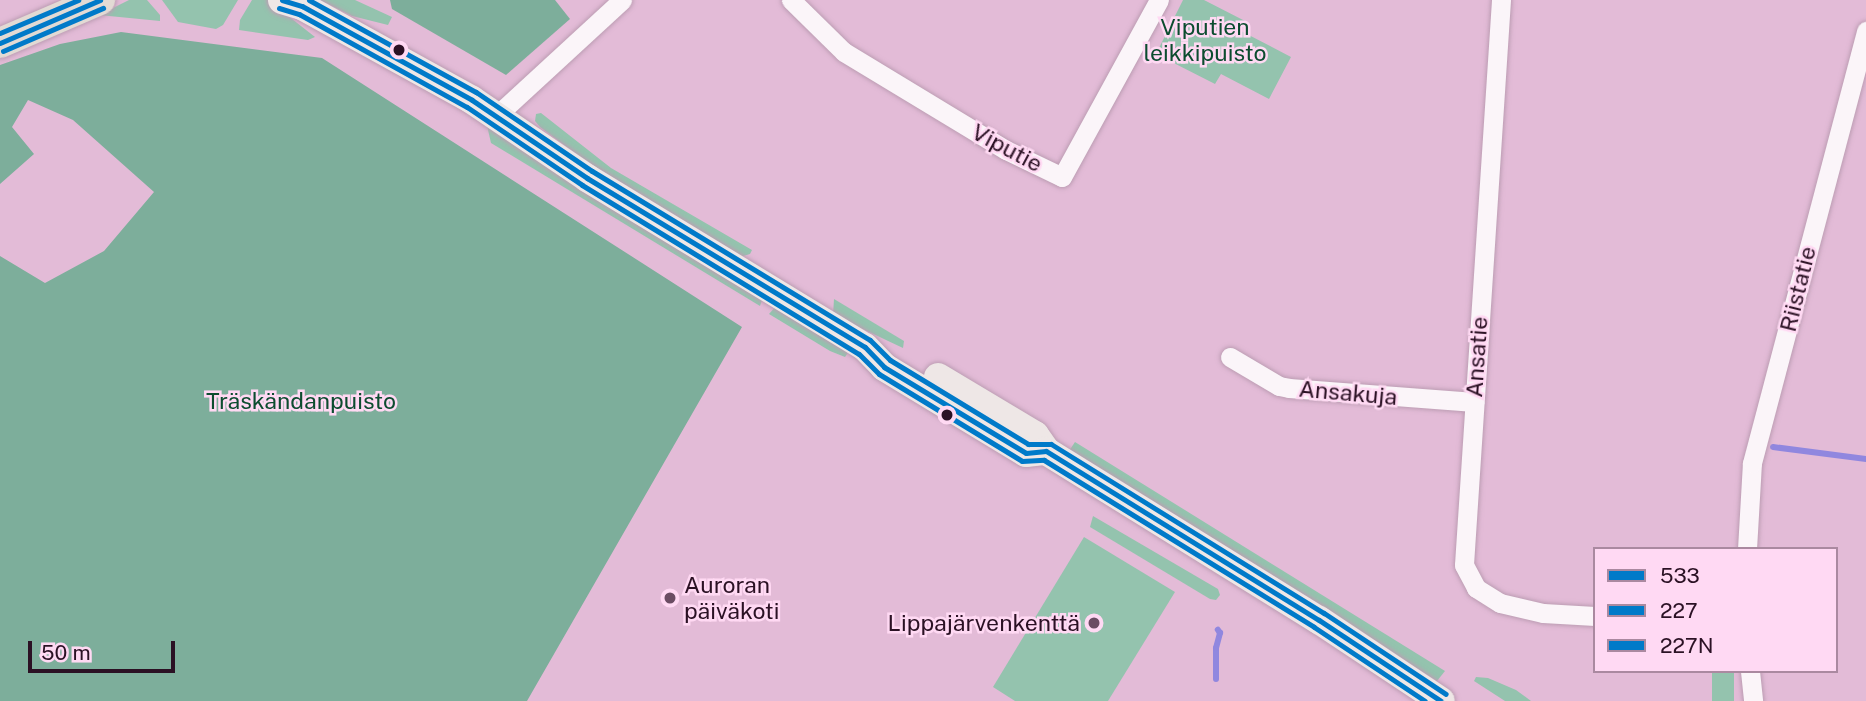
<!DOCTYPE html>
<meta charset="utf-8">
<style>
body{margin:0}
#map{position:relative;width:1866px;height:701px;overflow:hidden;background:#e3bbd7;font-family:"Public Sans",sans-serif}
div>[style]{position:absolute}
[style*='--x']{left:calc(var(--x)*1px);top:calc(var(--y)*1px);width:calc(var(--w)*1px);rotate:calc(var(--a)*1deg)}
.green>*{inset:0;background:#94c3ae;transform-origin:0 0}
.forest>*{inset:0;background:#7dae9b}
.stream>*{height:6px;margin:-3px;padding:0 3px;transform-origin:3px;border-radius:3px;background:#9087df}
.roads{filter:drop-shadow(0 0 2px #bc9db3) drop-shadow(0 0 2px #bc9db3)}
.street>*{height:19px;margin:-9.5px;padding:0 9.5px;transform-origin:9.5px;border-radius:9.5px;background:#fbf5f9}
.secondary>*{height:28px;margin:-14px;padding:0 14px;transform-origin:14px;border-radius:14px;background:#eee7e6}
.primary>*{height:30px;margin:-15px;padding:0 15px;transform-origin:15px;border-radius:15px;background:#e2dad4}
.bus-1>*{height:5px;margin:-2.5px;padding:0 2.5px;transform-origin:2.5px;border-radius:2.5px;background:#007ac9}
.bus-2>*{height:5px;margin:-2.5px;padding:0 2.5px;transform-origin:2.5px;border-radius:2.5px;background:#007ac9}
.bus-3>*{height:5px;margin:-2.5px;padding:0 2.5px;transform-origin:2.5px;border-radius:2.5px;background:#007ac9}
.dots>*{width:19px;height:19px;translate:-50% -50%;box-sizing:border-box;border:4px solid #ffd9f3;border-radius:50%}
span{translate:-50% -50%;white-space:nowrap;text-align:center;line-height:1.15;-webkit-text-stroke:5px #ffd9f3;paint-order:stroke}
.park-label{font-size:23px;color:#0c4c2f}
.street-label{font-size:23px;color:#2b1124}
.poi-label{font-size:23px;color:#2b1124}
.left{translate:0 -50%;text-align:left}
.right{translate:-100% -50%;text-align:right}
.legend{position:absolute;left:1593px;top:547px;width:245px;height:126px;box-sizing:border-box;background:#ffd9f3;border:2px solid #aa89a0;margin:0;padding:9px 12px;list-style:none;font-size:21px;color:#2b1124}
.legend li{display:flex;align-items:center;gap:14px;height:35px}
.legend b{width:35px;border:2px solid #aa89a0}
.scale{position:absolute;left:28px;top:641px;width:147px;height:32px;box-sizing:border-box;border:4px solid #2b1124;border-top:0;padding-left:9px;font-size:21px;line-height:24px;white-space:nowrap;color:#2b1124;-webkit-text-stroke:5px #ffd9f3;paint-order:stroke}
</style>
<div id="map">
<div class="green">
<div style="clip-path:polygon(129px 0,147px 0,160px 15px,160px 21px,99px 15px)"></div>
<div style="clip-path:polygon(162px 0,238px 0,223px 25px,216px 29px,178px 22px)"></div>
<div style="clip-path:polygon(252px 0,268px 0,315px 37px,308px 40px,239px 30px,240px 20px)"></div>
<div style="clip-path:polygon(320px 0,355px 0,392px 17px,388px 25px,352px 16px)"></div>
<div style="clip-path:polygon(1183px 0,1204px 0,1245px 21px,1241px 31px,1291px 57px,1269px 99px,1221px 74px,1215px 84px,1156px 54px)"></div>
<div style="clip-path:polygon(541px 113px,611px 168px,752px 250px,750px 254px,740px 257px,602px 173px,540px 127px,535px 121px,536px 114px)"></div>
<div style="clip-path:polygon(486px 121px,763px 297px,760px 306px,491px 143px)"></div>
<div style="clip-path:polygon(834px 299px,904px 341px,903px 348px,833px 315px)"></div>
<div style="clip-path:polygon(777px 305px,849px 351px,845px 357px,830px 351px,769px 314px)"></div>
<div style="clip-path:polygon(1075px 442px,1445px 671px,1437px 681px,1082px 461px,1069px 451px)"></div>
<div style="clip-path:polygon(1093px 516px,1218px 589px,1220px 595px,1216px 600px,1210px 599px,1090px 527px)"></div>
<div style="clip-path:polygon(1084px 537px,1175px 592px,1108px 701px,1015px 701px,993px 687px)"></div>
<div style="left:1712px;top:671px;width:22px;height:30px"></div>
<div style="clip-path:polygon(1476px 677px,1488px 678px,1516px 690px,1531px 701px,1505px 701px,1474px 681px)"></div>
</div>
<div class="forest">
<div style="clip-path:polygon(390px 0,555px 0,570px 19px,506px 75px,392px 9px)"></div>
<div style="clip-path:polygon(121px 32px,322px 58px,742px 327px,527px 701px,0 701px,0 256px,45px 283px,104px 251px,154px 192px,73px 120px,28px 100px,12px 127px,34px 154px,0 184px,0 65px,60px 44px)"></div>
</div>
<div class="stream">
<div style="--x:1773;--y:447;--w:94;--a:7.4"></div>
<div style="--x:1216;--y:679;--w:31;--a:-90"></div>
<div style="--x:1216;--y:648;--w:16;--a:-75"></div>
<div style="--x:1220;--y:633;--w:4;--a:-124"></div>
</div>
<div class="roads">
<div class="street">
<div style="--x:791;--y:0;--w:74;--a:44.5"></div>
<div style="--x:844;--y:52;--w:189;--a:31.2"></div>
<div style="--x:1006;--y:150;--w:62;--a:25.7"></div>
<div style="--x:1062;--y:177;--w:202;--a:-61.3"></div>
<div style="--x:1501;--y:0;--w:566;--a:93.75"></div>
<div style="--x:1464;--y:565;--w:26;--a:62"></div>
<div style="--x:1476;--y:588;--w:28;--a:32"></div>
<div style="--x:1500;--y:603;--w:44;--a:13.1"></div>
<div style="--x:1543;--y:613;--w:52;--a:3.3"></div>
<div style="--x:496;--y:116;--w:171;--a:-42.6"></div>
<div style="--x:1230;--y:357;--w:57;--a:30.6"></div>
<div style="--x:1279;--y:386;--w:10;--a:11"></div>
<div style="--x:1289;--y:388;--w:186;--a:4.3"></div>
<div style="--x:1747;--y:549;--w:86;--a:-86.7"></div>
<div style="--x:1752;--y:463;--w:447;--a:-75.2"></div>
<div style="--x:1750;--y:671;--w:30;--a:84"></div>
</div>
<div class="secondary">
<div style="--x:282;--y:0;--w:21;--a:17"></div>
<div style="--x:302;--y:6;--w:194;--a:28.9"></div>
<div style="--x:472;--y:100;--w:139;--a:34.1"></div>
<div style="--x:587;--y:178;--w:325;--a:31.3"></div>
<div style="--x:865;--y:347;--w:28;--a:46"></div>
<div style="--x:884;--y:367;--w:166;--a:31.2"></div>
<div style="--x:1026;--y:453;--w:20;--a:-6"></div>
<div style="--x:938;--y:377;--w:113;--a:30.9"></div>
<div style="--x:1035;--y:435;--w:19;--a:55"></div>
<div style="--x:1046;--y:451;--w:321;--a:31.8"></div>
<div style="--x:1319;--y:620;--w:146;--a:33.6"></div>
</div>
<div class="primary">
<div style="--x:0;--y:43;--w:109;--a:-23.3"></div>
</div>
</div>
<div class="bus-1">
<div style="--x:282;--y:0;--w:21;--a:17"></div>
<div style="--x:302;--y:6;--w:194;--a:28.9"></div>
<div style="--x:472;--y:100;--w:139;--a:34.1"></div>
<div style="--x:587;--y:178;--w:325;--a:31.3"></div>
<div style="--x:865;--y:347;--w:28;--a:46"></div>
<div style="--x:884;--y:367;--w:166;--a:31.2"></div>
<div style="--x:1026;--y:453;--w:20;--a:-6"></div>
<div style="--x:1046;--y:451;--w:321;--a:31.8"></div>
<div style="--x:1319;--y:620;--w:146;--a:33.6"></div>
<div style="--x:0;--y:43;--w:109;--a:-23.3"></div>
</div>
<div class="bus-2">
<div style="--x:279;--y:8;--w:21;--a:17"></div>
<div style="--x:299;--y:14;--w:192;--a:29"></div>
<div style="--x:467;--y:107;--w:139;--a:34.1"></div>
<div style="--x:582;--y:185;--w:324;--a:31.4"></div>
<div style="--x:859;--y:354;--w:28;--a:45"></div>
<div style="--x:879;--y:374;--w:167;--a:31.3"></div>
<div style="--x:1022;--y:461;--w:22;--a:-3"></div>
<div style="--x:1044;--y:460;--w:317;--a:31.7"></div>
<div style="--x:1314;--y:627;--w:133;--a:33.7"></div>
<div style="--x:3;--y:51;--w:109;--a:-23.3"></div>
</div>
<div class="bus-3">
<div style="--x:309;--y:0;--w:191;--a:28.9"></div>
<div style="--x:476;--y:92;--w:140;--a:34.3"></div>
<div style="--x:592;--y:171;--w:325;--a:31.3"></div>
<div style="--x:870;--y:340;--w:28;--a:45"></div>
<div style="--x:890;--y:360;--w:162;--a:31.3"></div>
<div style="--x:1028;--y:444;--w:23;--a:0"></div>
<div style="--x:1051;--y:444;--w:321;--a:31.8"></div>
<div style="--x:1324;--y:613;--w:146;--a:33.6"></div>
<div style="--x:0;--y:33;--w:85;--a:-22.9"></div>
</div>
<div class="dots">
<div style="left:399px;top:50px;background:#2b1124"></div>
<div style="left:947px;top:415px;background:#2b1124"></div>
<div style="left:670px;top:598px;background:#6b4c63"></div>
<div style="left:1094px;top:623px;background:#6b4c63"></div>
</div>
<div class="park-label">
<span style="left:1205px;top:40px">Viputien<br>leikkipuisto</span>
<span style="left:301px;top:401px">Träskändanpuisto</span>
</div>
<div class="street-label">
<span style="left:1007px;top:148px;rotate:28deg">Viputie</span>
<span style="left:1798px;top:289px;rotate:-76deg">Riistatie</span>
<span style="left:1477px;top:357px;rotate:-86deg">Ansatie</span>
<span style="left:1348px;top:393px;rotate:5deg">Ansakuja</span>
</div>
<div class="poi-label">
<span class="left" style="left:684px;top:598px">Auroran<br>päiväkoti</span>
<span class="right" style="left:1080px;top:623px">Lippajärvenkenttä</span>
</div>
<ul class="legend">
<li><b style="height:9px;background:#007ac9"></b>533</li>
<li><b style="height:9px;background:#007ac9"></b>227</li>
<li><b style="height:9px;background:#007ac9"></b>227N</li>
</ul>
<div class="scale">50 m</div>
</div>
